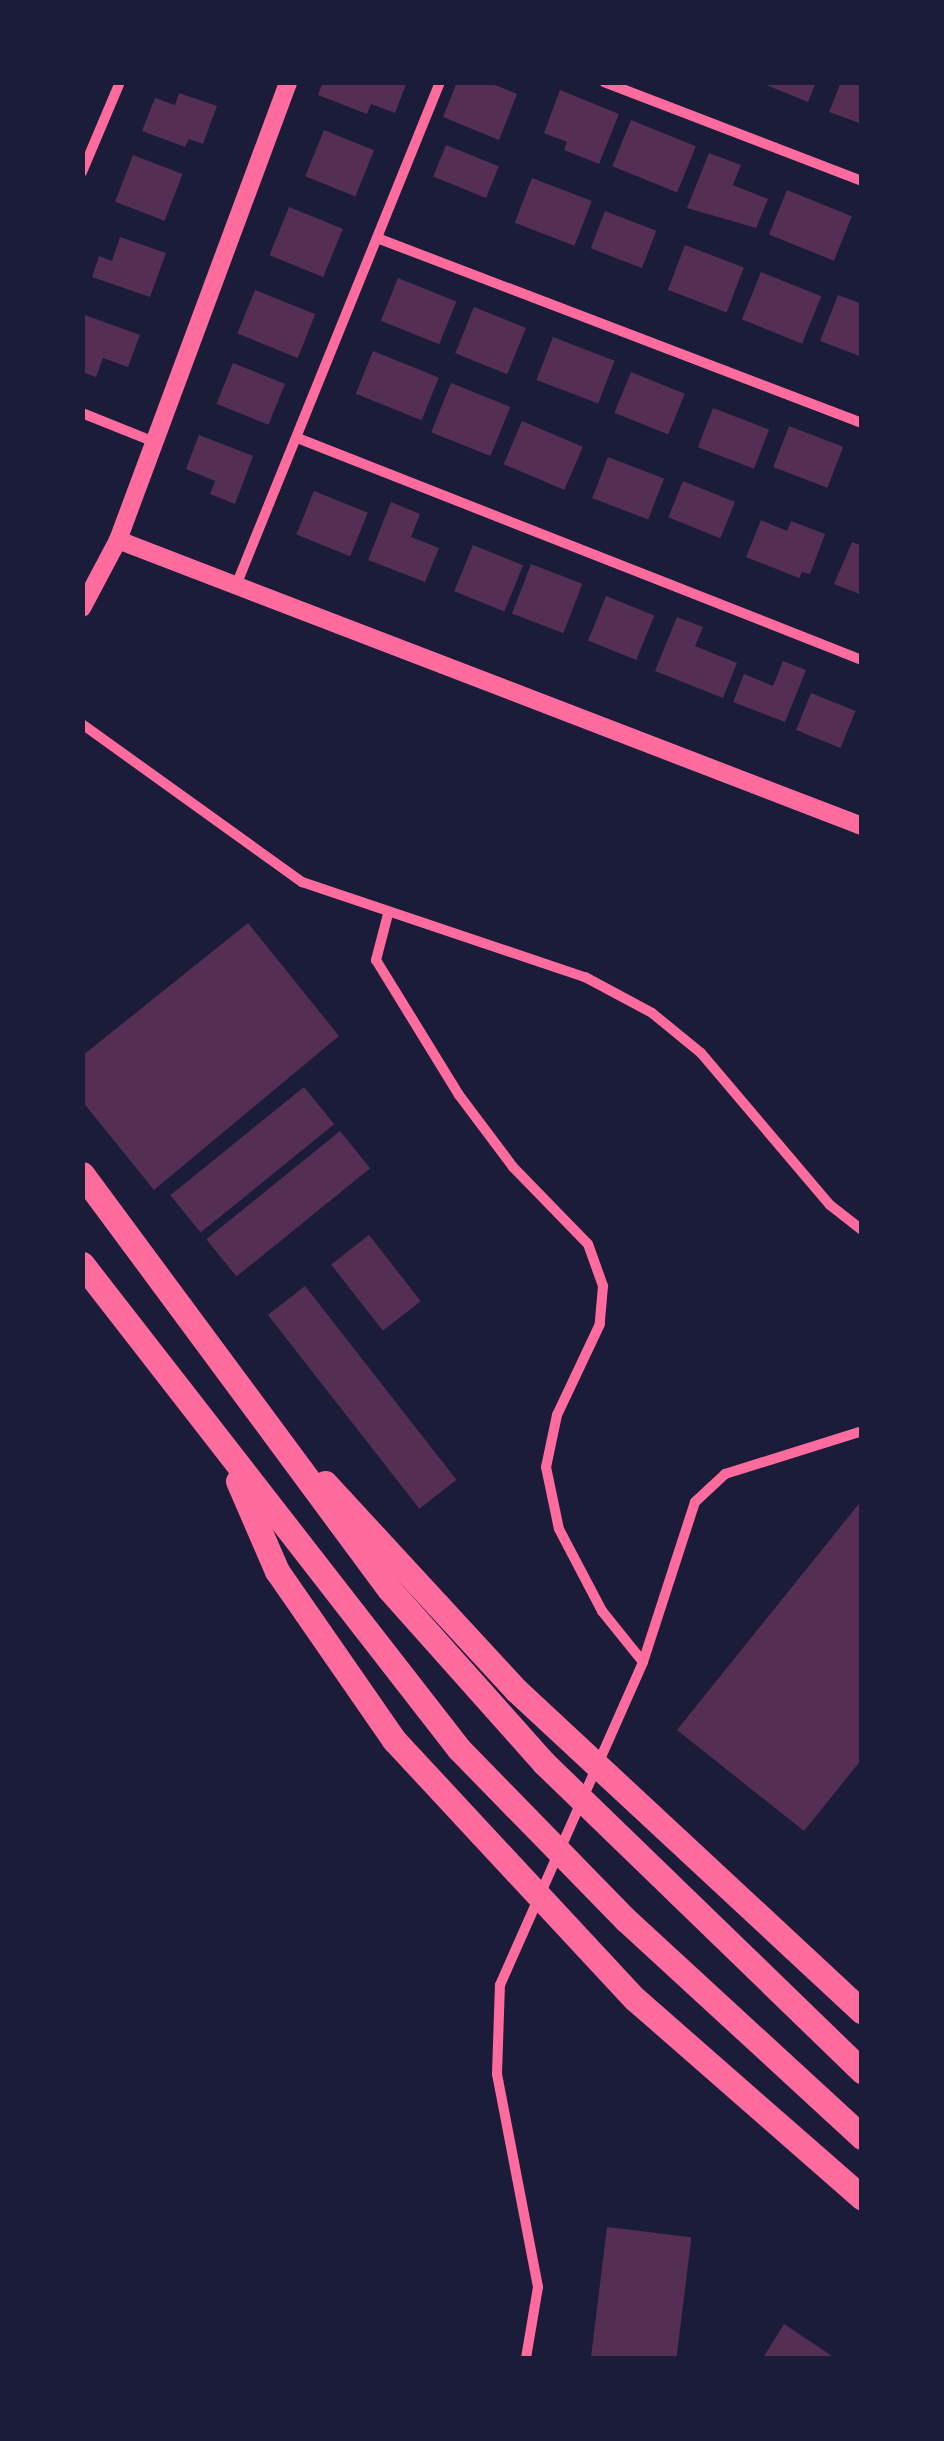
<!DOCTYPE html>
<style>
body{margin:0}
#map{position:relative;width:944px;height:2441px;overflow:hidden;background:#1b1b3a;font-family:"Noto Sans",sans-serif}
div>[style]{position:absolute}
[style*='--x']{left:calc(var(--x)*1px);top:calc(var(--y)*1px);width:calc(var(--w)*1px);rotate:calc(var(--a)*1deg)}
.building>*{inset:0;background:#542f53;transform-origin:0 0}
.minor>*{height:10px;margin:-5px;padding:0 5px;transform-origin:5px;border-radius:5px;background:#ff6b9d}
.tertiary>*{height:18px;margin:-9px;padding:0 9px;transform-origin:9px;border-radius:9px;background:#ff6b9d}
.primary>*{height:25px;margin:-12.5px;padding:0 12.5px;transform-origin:12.5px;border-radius:12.5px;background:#ff6b9d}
span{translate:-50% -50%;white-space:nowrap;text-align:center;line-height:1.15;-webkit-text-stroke:8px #1b1b3a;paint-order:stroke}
.frame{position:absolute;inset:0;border:85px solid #1b1b3a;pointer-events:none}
</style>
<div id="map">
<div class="building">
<div style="clip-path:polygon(323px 82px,407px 82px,395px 113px,371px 104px,367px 114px,318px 95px)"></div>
<div style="clip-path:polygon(457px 82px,488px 82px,517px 94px,499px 140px,443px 117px)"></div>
<div style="clip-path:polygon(759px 82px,816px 82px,808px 102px)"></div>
<div style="clip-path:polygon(841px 82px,862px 82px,862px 124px,829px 112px)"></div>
<div style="clip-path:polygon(560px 90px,619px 114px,599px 164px,564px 150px,567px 142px,544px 133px)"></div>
<div style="clip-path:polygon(179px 93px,217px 106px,203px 144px,189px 139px,185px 147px,142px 131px,155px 98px,175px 105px)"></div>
<div style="left:631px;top:120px;width:70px;height:50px;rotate:22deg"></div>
<div style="left:324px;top:130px;width:54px;height:50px;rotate:22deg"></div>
<div style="left:446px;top:145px;width:57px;height:34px;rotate:22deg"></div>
<div style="clip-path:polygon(709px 153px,741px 165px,733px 185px,768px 199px,756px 228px,687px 208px)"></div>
<div style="left:133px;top:155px;width:53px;height:50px;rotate:21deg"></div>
<div style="left:532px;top:178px;width:64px;height:48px;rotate:21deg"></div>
<div style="left:787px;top:190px;width:70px;height:48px;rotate:22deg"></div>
<div style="left:289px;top:207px;width:58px;height:52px;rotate:22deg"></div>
<div style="left:605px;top:211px;width:55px;height:40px;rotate:21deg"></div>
<div style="clip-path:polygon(120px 237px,166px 253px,150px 297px,92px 277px,99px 256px,112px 261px)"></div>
<div style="left:685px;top:245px;width:63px;height:48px;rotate:21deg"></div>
<div style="left:761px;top:272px;width:65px;height:51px;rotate:22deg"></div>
<div style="left:398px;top:278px;width:63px;height:46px;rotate:22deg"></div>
<div style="left:255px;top:290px;width:65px;height:47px;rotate:22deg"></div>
<div style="clip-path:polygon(838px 295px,862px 304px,862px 357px,820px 341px)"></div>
<div style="left:474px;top:307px;width:56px;height:50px;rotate:22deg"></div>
<div style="clip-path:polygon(82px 314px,140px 335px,128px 367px,103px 358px,96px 377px,82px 372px)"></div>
<div style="left:553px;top:337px;width:66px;height:46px;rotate:21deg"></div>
<div style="left:373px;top:351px;width:71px;height:46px;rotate:22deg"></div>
<div style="left:233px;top:363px;width:56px;height:44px;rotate:22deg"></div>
<div style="left:631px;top:372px;width:58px;height:44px;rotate:22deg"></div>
<div style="left:451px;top:383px;width:64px;height:53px;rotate:22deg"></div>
<div style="left:713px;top:408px;width:60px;height:42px;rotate:21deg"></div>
<div style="left:522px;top:421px;width:66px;height:47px;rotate:23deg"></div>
<div style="left:789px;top:426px;width:58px;height:44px;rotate:21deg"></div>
<div style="clip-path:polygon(199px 435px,253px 456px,235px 504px,210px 494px,215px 481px,186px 469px)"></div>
<div style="left:608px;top:457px;width:60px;height:44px;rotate:21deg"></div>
<div style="left:683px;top:481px;width:56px;height:39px;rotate:22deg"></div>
<div style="left:314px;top:491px;width:58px;height:47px;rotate:22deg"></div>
<div style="clip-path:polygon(391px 502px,420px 514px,411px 537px,439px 548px,425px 582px,368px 560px)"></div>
<div style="clip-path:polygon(761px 520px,787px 531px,791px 521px,825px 534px,810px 574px,802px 572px,799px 578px,746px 557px)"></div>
<div style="clip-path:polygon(852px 542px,862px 546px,862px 595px,834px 584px)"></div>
<div style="left:473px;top:545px;width:54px;height:50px;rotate:22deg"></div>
<div style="left:531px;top:564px;width:55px;height:53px;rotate:21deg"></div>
<div style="left:606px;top:596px;width:52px;height:48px;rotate:22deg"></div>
<div style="clip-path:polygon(677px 617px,703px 627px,695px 646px,737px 663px,723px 698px,655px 671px)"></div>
<div style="clip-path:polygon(783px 661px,806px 670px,785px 722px,733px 702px,744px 674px,773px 686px)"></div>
<div style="left:811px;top:693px;width:48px;height:40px;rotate:22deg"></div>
<div style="clip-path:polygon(248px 923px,339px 1036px,154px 1190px,82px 1101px,82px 1056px)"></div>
<div style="left:304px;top:1087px;width:48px;height:172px;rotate:51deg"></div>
<div style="left:340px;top:1131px;width:48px;height:172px;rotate:51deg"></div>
<div style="left:369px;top:1235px;width:84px;height:48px;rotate:52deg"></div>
<div style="left:305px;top:1286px;width:246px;height:47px;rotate:52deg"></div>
<div style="clip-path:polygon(862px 1500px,862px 1759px,804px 1831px,677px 1730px)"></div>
<div style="left:607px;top:2227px;width:85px;height:131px;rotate:7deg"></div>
<div style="clip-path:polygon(784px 2324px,835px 2358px,763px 2358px)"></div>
</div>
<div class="minor">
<div style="--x:604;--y:82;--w:276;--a:21"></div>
<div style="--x:82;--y:172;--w:98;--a:-67.1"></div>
<div style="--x:377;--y:238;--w:519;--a:20.88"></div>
<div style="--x:82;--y:413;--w:75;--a:21.8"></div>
<div style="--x:300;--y:439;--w:604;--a:21.47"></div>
<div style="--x:237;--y:583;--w:541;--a:-67.94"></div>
<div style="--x:82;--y:724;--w:271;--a:35.7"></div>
<div style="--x:302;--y:882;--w:299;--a:18.6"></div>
<div style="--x:585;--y:977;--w:76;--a:28.2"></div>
<div style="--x:652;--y:1013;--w:63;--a:39.2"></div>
<div style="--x:701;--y:1053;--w:199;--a:49.7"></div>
<div style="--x:830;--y:1205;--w:41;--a:38"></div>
<div style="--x:388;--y:914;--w:48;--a:104.6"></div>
<div style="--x:376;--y:960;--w:158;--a:58.4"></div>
<div style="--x:459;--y:1095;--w:90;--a:53.1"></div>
<div style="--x:513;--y:1167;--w:107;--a:45.8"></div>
<div style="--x:588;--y:1244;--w:45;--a:70.3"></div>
<div style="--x:603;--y:1286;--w:38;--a:95"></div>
<div style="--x:600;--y:1324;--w:101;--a:115.3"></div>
<div style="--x:557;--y:1415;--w:53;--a:101.9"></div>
<div style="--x:546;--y:1467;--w:63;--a:78.2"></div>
<div style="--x:559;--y:1529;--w:93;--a:62.3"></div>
<div style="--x:602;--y:1611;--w:65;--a:51.2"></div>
<div style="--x:526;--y:2358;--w:72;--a:-80.4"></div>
<div style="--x:538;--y:2287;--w:217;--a:-100.9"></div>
<div style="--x:497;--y:2074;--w:89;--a:-88.1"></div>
<div style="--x:500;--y:1985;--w:353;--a:-66.1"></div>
<div style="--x:643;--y:1662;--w:168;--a:-72"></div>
<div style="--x:695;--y:1502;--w:41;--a:-43"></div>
<div style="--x:725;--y:1474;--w:144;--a:-17.4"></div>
</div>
<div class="tertiary">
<div style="--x:118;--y:540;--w:797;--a:21.03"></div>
<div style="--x:82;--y:608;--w:77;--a:-62.1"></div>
<div style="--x:118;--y:540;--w:489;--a:-69.6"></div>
</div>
<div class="primary">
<div style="--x:82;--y:1174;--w:516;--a:53.51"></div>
<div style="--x:389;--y:1589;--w:233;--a:48.3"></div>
<div style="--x:544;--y:1763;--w:443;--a:44.1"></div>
<div style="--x:82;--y:1264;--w:614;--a:52.14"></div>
<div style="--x:459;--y:1749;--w:238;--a:45.7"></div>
<div style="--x:625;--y:1919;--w:322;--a:42.6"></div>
<div style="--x:238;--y:1481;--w:98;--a:66.6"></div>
<div style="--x:277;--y:1571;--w:206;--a:55.3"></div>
<div style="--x:394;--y:1740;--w:354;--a:47.1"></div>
<div style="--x:635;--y:1999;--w:302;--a:41.2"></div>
<div style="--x:325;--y:1483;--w:282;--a:47.3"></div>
<div style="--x:516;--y:1690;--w:472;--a:42.9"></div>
</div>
<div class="frame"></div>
</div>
